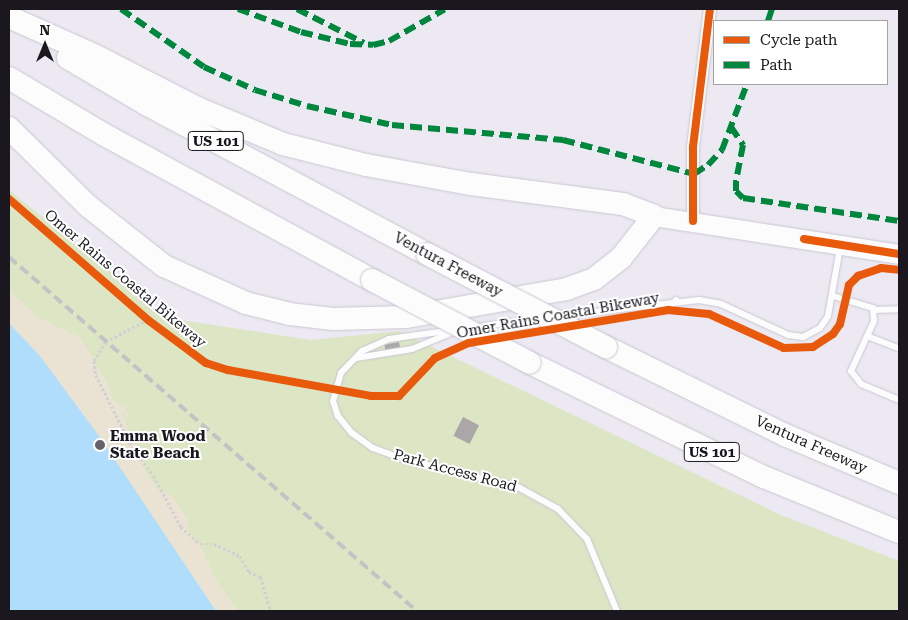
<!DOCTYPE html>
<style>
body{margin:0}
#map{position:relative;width:908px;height:620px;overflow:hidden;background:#ece9f3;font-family:"Roboto Serif",serif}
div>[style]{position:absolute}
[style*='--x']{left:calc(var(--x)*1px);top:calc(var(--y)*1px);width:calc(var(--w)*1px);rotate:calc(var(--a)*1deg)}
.green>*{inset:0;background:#dce6c5}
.sand>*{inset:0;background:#eae3d3}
.water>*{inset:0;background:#b0ddfb}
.building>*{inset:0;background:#aba7a9;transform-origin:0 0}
.path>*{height:2.5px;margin-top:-1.25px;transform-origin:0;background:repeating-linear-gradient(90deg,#d0cfd2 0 2.5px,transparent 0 5px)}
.roads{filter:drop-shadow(0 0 1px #c9c7cf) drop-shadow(0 0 1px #c9c7cf)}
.lane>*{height:6px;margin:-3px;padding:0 3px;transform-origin:3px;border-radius:3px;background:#fcfcfd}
.street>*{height:12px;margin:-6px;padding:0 6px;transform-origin:6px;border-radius:6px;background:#fcfcfd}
.primary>*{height:19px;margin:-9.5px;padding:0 9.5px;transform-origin:9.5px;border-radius:9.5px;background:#fcfcfd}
.highway>*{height:22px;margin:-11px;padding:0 11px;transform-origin:11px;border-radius:11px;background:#fcfcfd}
.rail>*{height:4px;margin-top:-2px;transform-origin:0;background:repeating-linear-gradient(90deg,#c3c2c5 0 10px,transparent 0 15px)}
.bridges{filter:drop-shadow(0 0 1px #c9c7cf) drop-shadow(0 0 1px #c9c7cf)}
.highway-bridge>*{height:22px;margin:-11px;padding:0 11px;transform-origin:11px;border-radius:11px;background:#fcfcfd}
.quiet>*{height:6px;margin-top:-3px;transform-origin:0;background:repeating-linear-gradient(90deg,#00873e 0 12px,transparent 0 18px)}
.cycleway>*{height:8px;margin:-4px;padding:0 4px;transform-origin:4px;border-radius:4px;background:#e8590c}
.dots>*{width:14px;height:14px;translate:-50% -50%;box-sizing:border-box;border:2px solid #fff;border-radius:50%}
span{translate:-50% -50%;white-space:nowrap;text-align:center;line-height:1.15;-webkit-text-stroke:4px #fff;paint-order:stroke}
.shield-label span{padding:1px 4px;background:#fff;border:1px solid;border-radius:4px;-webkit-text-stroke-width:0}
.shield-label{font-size:14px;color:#1a181e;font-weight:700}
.street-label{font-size:15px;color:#1a181e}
.poi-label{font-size:15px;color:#1a181e;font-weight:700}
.left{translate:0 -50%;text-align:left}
.frame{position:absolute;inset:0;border:10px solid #1a181e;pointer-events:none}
.legend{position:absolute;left:713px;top:20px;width:175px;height:65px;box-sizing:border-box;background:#fff;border:1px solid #a3a3a5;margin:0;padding:6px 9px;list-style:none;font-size:15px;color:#1a181e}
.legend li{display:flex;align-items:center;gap:10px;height:25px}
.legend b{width:25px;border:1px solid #a3a3a5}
.north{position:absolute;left:20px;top:20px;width:50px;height:50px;-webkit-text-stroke:4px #fff;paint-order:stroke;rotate:0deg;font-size:14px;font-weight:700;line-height:20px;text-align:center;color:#1a181e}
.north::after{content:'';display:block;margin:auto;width:18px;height:22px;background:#1a181e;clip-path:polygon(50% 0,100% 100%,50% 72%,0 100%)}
</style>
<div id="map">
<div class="green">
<div style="clip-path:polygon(9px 190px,168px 318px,311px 340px,399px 331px,781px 515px,899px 561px,899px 611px,173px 611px,9px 380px)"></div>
</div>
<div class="sand">
<div style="clip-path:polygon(9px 291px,41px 319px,80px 337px,111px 389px,110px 395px,122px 408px,122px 403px,131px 419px,121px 411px,131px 438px,143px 452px,145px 470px,158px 490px,171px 495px,188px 519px,187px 531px,198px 540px,216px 580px,238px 611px,183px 611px,9px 378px)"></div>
</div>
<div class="water">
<div style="clip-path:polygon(9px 323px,40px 356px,99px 436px,216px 611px,9px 611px)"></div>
</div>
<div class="building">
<div style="left:399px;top:342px;width:5px;height:15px;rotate:79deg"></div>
<div style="left:463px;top:417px;width:18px;height:21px;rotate:27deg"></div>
</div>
<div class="path">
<div style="--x:148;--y:320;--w:47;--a:152.4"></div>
<div style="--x:106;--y:342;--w:22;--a:122"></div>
<div style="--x:94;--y:361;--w:14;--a:82"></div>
<div style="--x:96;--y:375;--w:80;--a:63.4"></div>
<div style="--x:132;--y:447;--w:36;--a:53"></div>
<div style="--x:154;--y:476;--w:58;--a:62.1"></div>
<div style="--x:181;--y:527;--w:25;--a:42"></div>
<div style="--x:200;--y:544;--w:14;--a:0"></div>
<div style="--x:214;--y:544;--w:29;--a:25"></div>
<div style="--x:240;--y:556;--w:18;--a:61"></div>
<div style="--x:249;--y:572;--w:13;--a:23"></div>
<div style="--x:261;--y:577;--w:31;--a:75"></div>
<div style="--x:269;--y:607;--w:6;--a:39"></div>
</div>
<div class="roads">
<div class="lane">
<div style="--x:833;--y:296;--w:42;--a:16.7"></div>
<div style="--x:873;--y:308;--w:13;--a:86"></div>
<div style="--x:874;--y:321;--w:55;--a:114.7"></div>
<div style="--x:851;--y:371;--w:16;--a:52"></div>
<div style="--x:861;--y:384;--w:41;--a:22.8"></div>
<div style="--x:668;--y:310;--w:13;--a:-51"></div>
<div style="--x:874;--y:310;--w:25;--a:-2"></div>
<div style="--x:560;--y:316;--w:140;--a:-6.6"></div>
<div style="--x:699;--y:300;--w:22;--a:10"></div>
<div style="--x:721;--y:304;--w:74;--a:24.8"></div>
<div style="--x:788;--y:335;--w:15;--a:8"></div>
<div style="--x:803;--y:337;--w:19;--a:-28"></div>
<div style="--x:820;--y:328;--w:14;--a:-56"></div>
<div style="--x:828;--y:316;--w:69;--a:-80"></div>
<div style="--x:475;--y:327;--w:63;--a:-7.4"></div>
<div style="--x:453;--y:330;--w:65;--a:172"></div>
<div style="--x:389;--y:339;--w:30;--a:156"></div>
<div style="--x:362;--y:351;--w:30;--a:134"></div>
<div style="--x:341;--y:373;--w:29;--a:106"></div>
<div style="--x:333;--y:401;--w:16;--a:72"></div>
<div style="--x:338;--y:416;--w:22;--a:51"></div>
<div style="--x:352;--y:433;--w:26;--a:36"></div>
<div style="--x:373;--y:448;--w:35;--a:20"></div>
<div style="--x:406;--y:460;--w:115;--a:13.6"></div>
<div style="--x:518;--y:487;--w:46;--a:28.8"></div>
<div style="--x:558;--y:509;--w:42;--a:46"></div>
<div style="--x:587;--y:539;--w:78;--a:67.4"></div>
<div style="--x:867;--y:336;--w:34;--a:21"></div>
<div style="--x:356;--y:358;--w:57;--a:-9.1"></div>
<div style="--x:412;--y:349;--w:44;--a:-22.5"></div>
</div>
<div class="street">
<div style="--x:693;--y:221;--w:74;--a:-90"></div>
<div style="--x:693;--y:147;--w:139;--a:-83"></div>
</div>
<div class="primary">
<div style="--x:654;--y:216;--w:248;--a:8.8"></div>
</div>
<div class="highway">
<div style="--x:9;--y:17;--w:95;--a:24.1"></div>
<div style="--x:96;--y:56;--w:114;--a:27.2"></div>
<div style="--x:197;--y:108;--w:93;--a:22.7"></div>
<div style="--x:283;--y:144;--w:86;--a:14.2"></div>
<div style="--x:366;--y:165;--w:107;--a:10.3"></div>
<div style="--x:471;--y:184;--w:153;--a:7.5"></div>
<div style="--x:623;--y:204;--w:33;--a:21"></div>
<div style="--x:654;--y:216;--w:53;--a:128.2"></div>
<div style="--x:621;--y:258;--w:34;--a:142"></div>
<div style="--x:594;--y:279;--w:29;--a:160"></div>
<div style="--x:567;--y:289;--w:163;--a:170.1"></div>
<div style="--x:406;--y:317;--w:73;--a:178.4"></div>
<div style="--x:333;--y:319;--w:43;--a:-173.4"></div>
<div style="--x:290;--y:314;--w:45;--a:-166"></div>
<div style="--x:246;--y:303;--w:90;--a:-155.7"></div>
<div style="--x:164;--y:266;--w:97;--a:-141.7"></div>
<div style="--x:88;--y:206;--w:111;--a:-135.4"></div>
<div style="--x:68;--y:58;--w:91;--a:30.5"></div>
<div style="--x:146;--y:104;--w:319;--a:28.1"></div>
<div style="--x:9;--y:78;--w:109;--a:30.8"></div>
<div style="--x:103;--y:134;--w:306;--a:28.5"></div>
<div style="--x:606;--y:347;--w:199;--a:26.2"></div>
<div style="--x:785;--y:435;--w:124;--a:22.8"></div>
<div style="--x:530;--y:363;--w:260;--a:26"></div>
<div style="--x:764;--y:477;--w:146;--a:22.2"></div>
</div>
</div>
<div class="rail">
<div style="--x:9;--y:257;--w:540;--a:40.95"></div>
</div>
<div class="bridges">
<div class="highway-bridge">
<div style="--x:427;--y:254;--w:202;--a:27.5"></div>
<div style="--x:372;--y:280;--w:178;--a:27.7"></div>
</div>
</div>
<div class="quiet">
<div style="--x:121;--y:9;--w:101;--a:34.9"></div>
<div style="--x:204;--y:67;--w:56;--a:24.3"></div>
<div style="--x:255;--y:90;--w:54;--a:17.1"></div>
<div style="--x:307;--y:106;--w:87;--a:12.6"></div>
<div style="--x:392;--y:125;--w:172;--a:5"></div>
<div style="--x:563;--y:140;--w:135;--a:14.5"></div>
<div style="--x:694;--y:174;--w:17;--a:-33"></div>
<div style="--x:708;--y:165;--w:21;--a:-47"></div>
<div style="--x:722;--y:150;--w:71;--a:-69.3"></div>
<div style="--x:238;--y:9;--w:67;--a:20.1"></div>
<div style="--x:301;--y:32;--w:50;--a:13.8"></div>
<div style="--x:350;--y:44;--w:23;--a:2"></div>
<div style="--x:373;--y:45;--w:16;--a:-14"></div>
<div style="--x:389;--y:41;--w:64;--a:-29.7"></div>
<div style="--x:297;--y:9;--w:75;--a:26.9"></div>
<div style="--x:768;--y:21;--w:13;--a:-72"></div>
<div style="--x:731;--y:127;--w:22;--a:56"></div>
<div style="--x:743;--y:145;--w:38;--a:101"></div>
<div style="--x:736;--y:182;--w:9;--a:90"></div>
<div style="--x:736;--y:191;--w:10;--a:45"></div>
<div style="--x:743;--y:198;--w:158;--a:8.4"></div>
</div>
<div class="cycleway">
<div style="--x:9;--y:199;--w:184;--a:41"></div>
<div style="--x:148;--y:320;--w:72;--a:36.6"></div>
<div style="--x:206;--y:363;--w:23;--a:18"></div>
<div style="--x:228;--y:370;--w:145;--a:10.3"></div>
<div style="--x:371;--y:396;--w:28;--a:0"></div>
<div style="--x:399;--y:396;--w:52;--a:-46.5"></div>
<div style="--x:435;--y:358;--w:37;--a:-24"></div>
<div style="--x:469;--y:343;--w:202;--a:-9.4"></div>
<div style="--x:668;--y:310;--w:41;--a:5.6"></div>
<div style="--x:709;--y:314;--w:82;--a:24.4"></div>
<div style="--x:784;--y:348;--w:29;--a:-2"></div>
<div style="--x:813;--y:347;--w:24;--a:-33"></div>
<div style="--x:833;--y:334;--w:12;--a:-55"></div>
<div style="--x:840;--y:324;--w:40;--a:-77"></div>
<div style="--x:849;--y:285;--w:13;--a:-45"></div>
<div style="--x:858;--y:276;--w:24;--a:-19"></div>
<div style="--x:881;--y:268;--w:18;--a:6"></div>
<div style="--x:693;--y:221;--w:74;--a:-90"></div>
<div style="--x:693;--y:147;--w:139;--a:-83"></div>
<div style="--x:804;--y:239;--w:96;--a:9"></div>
</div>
<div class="dots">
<div style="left:100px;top:445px;background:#646169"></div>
</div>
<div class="shield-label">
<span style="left:216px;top:141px">US 101</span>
<span style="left:712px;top:452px">US 101</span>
</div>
<div class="street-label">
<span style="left:448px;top:265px;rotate:28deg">Ventura Freeway</span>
<span style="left:125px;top:279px;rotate:40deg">Omer Rains Coastal Bikeway</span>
<span style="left:558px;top:316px;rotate:-10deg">Omer Rains Coastal Bikeway</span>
<span style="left:811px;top:445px;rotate:24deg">Ventura Freeway</span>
<span style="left:455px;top:471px;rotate:15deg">Park Access Road</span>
</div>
<div class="poi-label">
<span class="left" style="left:110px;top:445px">Emma Wood<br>State Beach</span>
</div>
<div class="frame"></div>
<ul class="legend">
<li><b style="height:6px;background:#e8590c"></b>Cycle path</li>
<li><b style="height:6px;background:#00873e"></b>Path</li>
</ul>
<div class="north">N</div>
</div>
